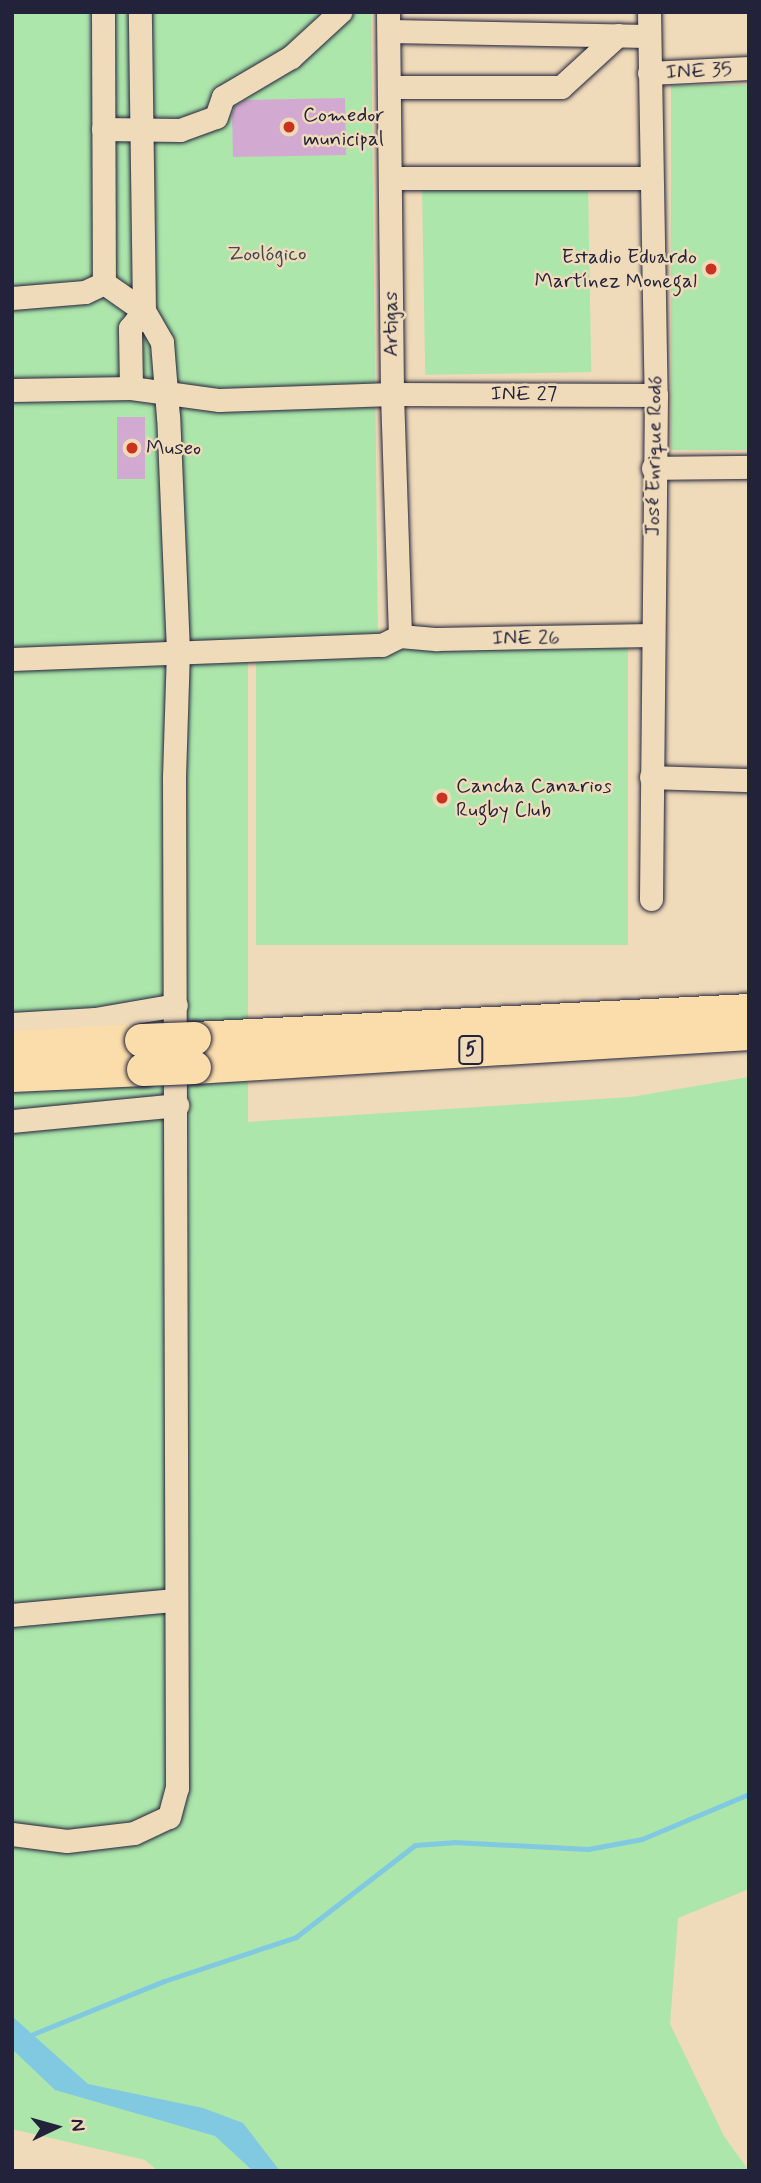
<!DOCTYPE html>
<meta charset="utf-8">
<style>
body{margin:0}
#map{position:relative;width:761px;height:2183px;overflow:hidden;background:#efdab9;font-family:Mynerve,sans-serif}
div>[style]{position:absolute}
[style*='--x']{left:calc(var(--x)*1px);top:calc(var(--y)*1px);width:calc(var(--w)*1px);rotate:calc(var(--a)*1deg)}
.green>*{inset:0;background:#ace6ab;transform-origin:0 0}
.water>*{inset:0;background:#80c9e1}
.stream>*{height:5px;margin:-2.5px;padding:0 2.5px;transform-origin:2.5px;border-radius:2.5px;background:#80c9e1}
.building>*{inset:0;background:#d2a9d0;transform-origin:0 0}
.roads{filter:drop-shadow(0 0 2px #22223b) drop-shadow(0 0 2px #22223b)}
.minor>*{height:23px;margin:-11.5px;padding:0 11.5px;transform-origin:11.5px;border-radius:11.5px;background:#efdab9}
.highway>*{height:33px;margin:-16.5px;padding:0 16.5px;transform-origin:16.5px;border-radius:16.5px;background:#fbddab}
.bridges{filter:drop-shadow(0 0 2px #22223b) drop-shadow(0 0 2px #22223b)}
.highway-bridge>*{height:33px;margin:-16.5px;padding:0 16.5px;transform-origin:16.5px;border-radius:16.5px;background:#fbddab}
.dots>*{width:19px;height:19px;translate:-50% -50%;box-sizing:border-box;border:4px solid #efdab9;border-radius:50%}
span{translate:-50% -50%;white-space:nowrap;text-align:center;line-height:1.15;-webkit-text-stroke:5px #efdab9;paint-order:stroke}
.shield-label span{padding:2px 5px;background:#efdab9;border:2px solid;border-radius:5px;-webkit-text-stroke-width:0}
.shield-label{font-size:19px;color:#22223b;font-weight:700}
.street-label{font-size:21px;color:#22223b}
.poi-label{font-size:21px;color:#22223b}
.left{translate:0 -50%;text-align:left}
.right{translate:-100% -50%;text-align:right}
.park-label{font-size:21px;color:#3e4951}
.frame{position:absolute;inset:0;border:14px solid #22223b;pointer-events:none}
.north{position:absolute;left:21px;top:2092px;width:70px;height:70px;-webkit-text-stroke:5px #efdab9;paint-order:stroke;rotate:85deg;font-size:19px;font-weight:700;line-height:28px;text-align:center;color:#22223b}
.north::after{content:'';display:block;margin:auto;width:24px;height:32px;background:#22223b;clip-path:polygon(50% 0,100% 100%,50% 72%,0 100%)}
</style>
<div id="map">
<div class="green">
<div style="clip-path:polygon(12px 12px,371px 12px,378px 644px,248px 648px,248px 1122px,631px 1097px,749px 1077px,749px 1889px,678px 1918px,670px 2024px,724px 2136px,749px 2171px,158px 2171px,145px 2160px,12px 2129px)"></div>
<div style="left:749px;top:85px;width:365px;height:78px;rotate:90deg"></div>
<div style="left:588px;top:186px;width:186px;height:166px;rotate:89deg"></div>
<div style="left:628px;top:643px;width:302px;height:372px;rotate:90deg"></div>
</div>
<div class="water">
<div style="clip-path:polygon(12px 2016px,88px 2084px,203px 2108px,243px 2123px,280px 2171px,253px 2171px,215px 2136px,55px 2090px,12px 2049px)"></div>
</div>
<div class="stream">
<div style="--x:33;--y:2034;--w:141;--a:-22"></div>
<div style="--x:164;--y:1981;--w:139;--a:-18.4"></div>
<div style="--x:296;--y:1937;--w:150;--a:-37.7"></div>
<div style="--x:415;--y:1845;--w:39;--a:-4"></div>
<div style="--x:454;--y:1842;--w:134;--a:3"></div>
<div style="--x:588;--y:1849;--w:55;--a:-10.5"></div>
<div style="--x:642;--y:1839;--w:116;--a:-22.8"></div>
</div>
<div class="building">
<div style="clip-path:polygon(345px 98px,346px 155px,233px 157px,232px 114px,235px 106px,246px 100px)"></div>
<div style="left:117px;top:417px;width:28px;height:62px"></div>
</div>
<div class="roads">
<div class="minor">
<div style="--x:103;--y:12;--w:271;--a:89.8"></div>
<div style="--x:388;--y:12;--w:382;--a:89.4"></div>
<div style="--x:392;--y:394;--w:242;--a:88.1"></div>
<div style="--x:649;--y:12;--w:383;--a:89"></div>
<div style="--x:656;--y:395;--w:504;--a:90.57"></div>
<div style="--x:389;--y:31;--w:260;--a:1.1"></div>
<div style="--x:649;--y:73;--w:100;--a:-2.9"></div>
<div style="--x:389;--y:87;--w:172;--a:0"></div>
<div style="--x:561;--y:87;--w:77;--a:-42.4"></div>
<div style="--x:103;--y:129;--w:77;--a:0.7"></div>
<div style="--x:180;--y:130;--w:38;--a:-20"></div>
<div style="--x:216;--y:117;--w:21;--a:-71"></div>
<div style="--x:223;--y:97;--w:79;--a:-30.5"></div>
<div style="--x:291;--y:57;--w:67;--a:-42.6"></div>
<div style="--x:391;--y:178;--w:260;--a:0"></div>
<div style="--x:12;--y:298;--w:73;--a:-4.7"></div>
<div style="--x:85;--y:292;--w:21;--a:-25"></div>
<div style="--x:131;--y:388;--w:60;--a:-91"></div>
<div style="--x:130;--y:328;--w:22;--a:-51"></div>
<div style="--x:144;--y:311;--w:299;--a:-90.8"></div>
<div style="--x:12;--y:390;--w:119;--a:-1"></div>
<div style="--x:131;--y:388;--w:89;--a:7.8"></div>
<div style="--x:219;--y:400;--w:173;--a:-2"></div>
<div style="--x:392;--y:394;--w:264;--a:0.2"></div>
<div style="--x:653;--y:468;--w:96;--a:-0.6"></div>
<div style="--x:400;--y:636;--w:37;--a:5"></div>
<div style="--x:437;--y:639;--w:214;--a:-1.1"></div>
<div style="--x:12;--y:659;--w:370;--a:-2.2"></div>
<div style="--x:382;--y:645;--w:20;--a:-27"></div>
<div style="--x:651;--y:777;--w:98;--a:1.8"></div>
<div style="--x:12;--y:1024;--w:83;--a:-3.4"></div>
<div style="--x:95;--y:1019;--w:82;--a:-9.8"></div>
<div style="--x:12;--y:1121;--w:166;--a:-5.5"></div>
<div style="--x:12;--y:1615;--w:163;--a:-5.3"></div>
<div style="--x:12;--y:1834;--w:55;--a:7.3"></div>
<div style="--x:67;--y:1841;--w:67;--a:-6.8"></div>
<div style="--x:134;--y:1833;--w:38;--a:-25"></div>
<div style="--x:169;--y:1817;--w:30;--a:-75"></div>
<div style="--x:177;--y:1788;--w:1011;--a:-90.17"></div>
<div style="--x:174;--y:777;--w:126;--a:-88.2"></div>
<div style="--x:178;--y:651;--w:234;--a:-92.4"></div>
<div style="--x:168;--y:417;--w:75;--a:-94.6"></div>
<div style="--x:162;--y:342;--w:36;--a:-120"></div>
<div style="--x:144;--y:311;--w:49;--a:-145"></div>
</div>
<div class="highway">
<div style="--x:194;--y:1038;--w:556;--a:-2.89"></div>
<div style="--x:12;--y:1047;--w:129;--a:-3.1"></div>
<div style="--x:194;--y:1067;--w:556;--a:-3.51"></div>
<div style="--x:12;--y:1075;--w:131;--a:-2.6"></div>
</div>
</div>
<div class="bridges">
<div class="highway-bridge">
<div style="--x:141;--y:1040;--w:53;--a:-2.2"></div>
<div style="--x:143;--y:1069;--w:51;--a:-2.2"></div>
</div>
</div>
<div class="dots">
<div style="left:289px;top:127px;background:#c8321e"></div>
<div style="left:711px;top:269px;background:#c8321e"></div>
<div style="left:132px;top:448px;background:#c8321e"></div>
<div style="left:442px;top:798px;background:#c8321e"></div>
</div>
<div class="shield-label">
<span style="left:471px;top:1050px">5</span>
</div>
<div class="street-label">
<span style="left:699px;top:71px;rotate:-3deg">INE 35</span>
<span style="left:391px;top:324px;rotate:-90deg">Artigas</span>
<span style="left:524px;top:394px">INE 27</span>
<span style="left:654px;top:456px;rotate:-89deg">José Enrique Rodó</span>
<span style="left:526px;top:638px;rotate:-1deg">INE 26</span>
</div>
<div class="poi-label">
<span class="left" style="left:303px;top:127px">Comedor<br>municipal</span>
<span class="right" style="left:697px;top:269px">Estadio Eduardo<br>Martínez Monegal</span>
<span class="left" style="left:146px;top:448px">Museo</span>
<span class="left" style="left:456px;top:798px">Cancha Canarios<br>Rugby Club</span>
</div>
<div class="park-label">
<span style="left:267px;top:254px">Zoológico</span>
</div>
<div class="frame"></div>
<div class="north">N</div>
</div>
